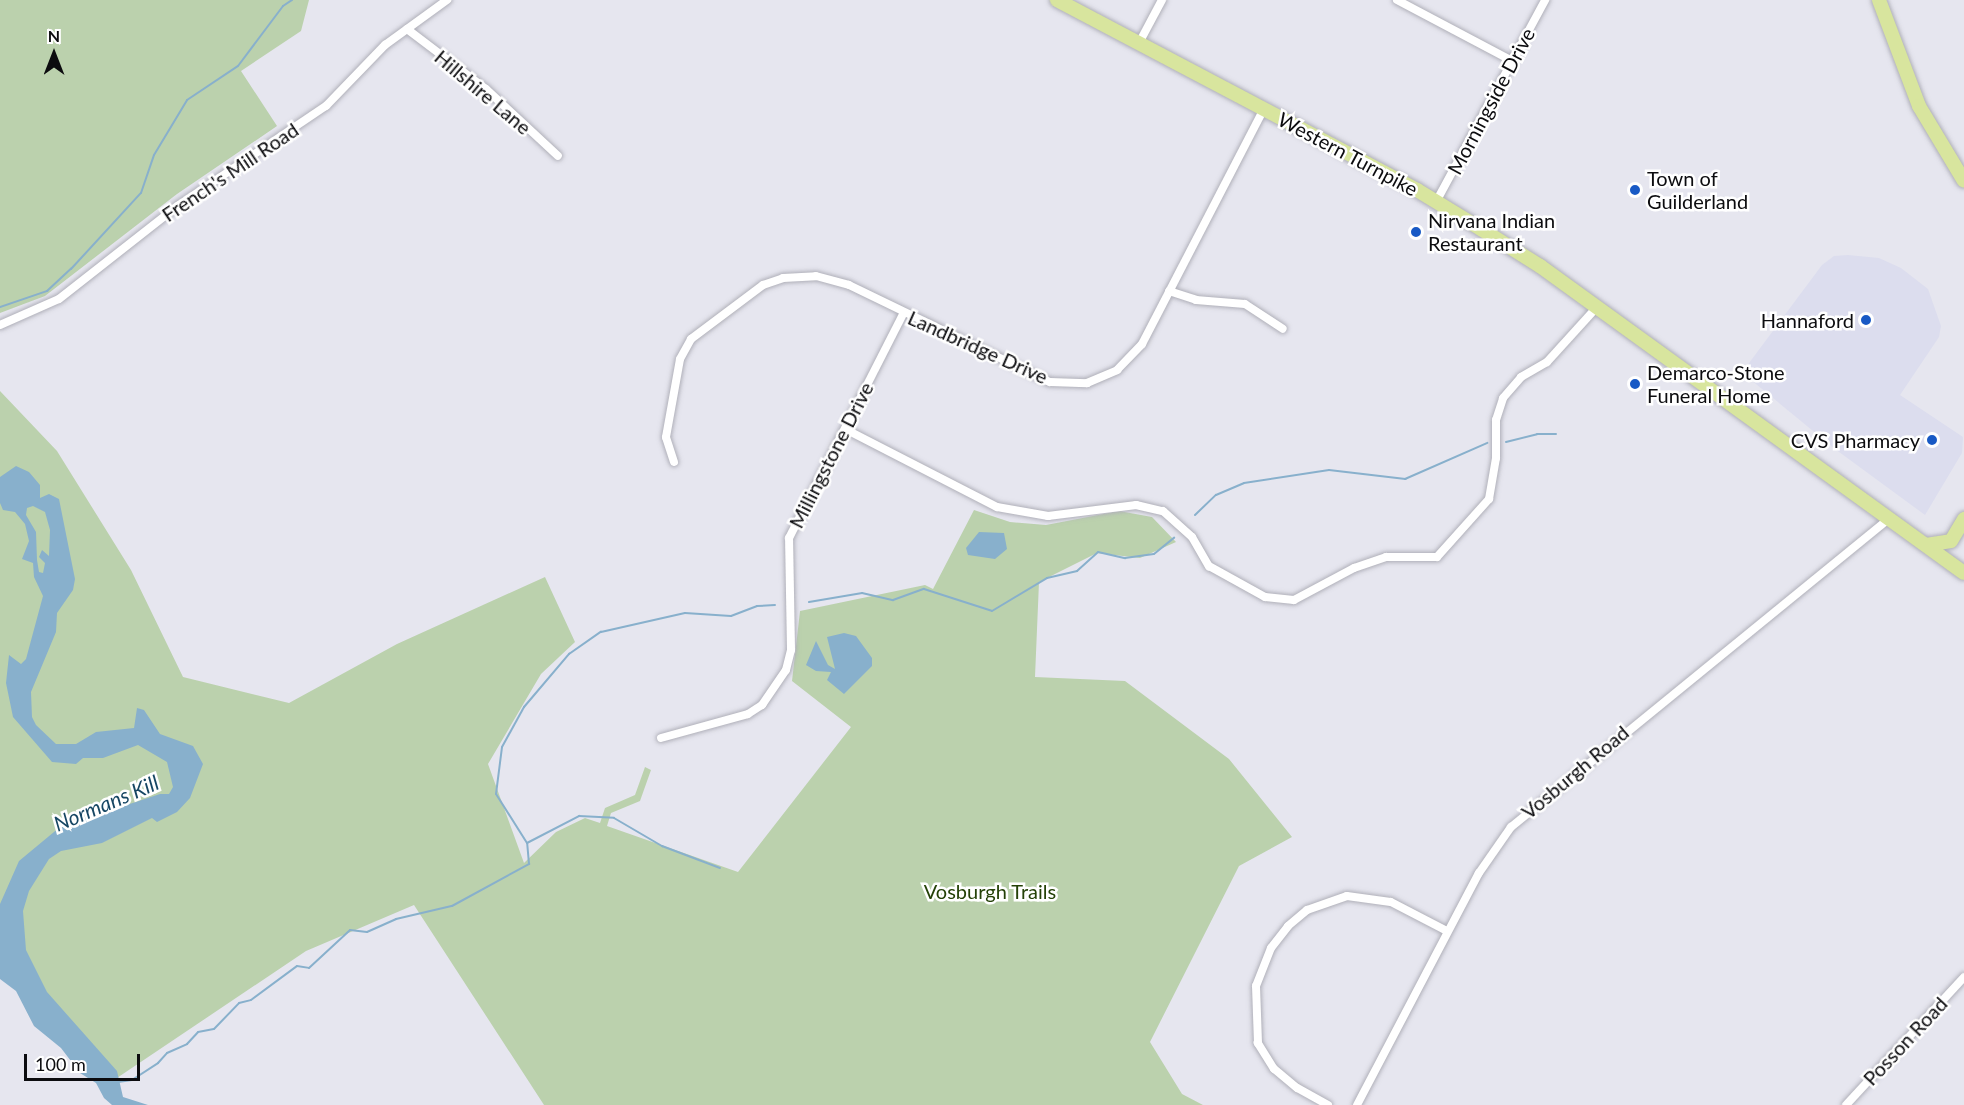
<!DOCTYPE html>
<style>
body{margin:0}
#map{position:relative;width:1964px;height:1105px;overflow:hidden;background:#e6e6ef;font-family:Lato,sans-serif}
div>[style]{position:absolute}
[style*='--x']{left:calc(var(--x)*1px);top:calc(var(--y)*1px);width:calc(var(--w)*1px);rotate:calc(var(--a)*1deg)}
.built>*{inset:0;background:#dcddee}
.green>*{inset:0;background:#bbd1ad}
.water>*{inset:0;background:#88b0cc}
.stream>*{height:2px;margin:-1px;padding:0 1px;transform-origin:1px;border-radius:1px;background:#88b0cc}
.roads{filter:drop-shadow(0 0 2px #b0b0b9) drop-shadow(0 0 2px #b0b0b9)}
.minor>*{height:8px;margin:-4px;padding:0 4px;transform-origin:4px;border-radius:4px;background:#fff}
.primary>*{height:14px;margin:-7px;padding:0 7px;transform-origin:7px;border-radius:7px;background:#d8e59e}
.dots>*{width:16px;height:16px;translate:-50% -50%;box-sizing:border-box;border:3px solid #fff;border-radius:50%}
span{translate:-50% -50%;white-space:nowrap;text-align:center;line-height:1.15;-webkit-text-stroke:5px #fff;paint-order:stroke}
.street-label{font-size:20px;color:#0c0c0f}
.poi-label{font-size:20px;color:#0c0c0f}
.left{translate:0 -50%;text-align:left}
.right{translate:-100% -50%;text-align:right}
.park-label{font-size:20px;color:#244107}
.water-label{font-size:21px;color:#164663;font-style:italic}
.north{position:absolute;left:24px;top:24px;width:60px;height:60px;-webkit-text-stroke:4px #fff;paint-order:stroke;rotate:0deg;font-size:16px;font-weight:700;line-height:24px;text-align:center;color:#0c0c0f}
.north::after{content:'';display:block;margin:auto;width:21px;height:27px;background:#0c0c0f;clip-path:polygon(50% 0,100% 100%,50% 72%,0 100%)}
.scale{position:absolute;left:24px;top:1054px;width:116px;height:27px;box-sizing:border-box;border:3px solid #0c0c0f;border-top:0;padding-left:8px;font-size:18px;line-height:21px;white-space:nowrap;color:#0c0c0f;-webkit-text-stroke:4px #fff;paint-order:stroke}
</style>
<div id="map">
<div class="built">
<div style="clip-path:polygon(1848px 255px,1879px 258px,1901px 268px,1928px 289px,1941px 326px,1939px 337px,1900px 395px,1963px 437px,1962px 453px,1925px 515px,1835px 449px,1745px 375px,1749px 363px,1822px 265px,1834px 256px)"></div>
</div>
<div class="green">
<div style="clip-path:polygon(0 0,309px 0,301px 31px,241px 71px,277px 126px,177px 194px,45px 296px,0 313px)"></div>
<div style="clip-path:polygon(0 391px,57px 451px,131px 570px,183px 677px,289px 703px,397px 644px,545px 577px,575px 642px,541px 674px,488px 764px,524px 863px,556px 832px,585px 818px,600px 823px,605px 808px,635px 795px,645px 767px,651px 770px,640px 801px,611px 813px,607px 826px,738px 872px,851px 727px,792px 681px,800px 611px,925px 585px,933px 589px,974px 510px,1010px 522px,1046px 525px,1119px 511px,1152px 517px,1176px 542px,1140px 558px,1097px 553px,1039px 582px,1035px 677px,1125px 681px,1229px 759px,1292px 837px,1239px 866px,1150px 1042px,1182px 1094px,1203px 1105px,544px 1105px,414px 905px,306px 951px,105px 1086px,0 952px)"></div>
</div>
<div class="water">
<div style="clip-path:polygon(evenodd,16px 466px,29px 472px,40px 485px,40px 498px,49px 494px,59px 499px,75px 579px,73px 590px,57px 613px,56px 632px,31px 692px,32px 717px,36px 725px,56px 744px,76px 744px,96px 732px,134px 728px,137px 708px,144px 710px,160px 734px,193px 746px,203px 764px,190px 798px,177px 812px,157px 822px,152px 818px,102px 843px,61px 851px,49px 859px,29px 891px,23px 911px,26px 950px,47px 992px,117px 1071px,123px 1097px,148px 1105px,112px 1105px,104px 1098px,96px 1083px,80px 1073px,61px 1048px,34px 1026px,16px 991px,0 979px,0 904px,19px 861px,60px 827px,160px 794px,169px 794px,173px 787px,167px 762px,138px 745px,103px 758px,83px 758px,76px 764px,52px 762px,13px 717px,6px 683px,9px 655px,21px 664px,26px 659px,43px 596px,34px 577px,33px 563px,22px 559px,29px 541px,25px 524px,15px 512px,3px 510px,0 503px,0 477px,16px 466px,33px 506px,45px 512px,50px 530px,49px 556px,42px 550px,39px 557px,45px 563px,43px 573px,39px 572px,37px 560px,36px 532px,26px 515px,27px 508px,33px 506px)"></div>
<div style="clip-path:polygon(979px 532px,1004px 533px,1007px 549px,995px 559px,968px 555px,966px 548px)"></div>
<div style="clip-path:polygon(844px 633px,856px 636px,872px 658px,872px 666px,844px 694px,827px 680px,831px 672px,816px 671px,806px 665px,816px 641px,828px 665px,835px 669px,827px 637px)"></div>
</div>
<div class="stream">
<div style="--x:0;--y:307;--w:50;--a:-18.8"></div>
<div style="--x:47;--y:291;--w:33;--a:-43"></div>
<div style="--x:71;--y:269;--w:103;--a:-47.4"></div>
<div style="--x:141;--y:193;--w:40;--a:-71.1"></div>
<div style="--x:154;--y:155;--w:64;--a:-59"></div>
<div style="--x:187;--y:100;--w:61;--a:-33.7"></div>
<div style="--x:238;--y:66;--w:75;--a:-53.1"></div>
<div style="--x:283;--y:6;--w:11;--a:-34"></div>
<div style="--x:1506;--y:442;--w:32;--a:-14"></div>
<div style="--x:1537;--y:434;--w:19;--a:0"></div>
<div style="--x:1195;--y:515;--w:29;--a:-44"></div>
<div style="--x:1216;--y:495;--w:30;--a:-23"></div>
<div style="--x:1244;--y:483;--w:86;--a:-8.7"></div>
<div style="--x:1329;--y:470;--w:77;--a:6.8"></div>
<div style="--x:1405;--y:479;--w:90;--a:-23.7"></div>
<div style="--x:809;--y:602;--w:54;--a:-9.6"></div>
<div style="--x:862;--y:593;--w:32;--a:13"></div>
<div style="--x:893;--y:600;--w:33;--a:-20"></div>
<div style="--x:924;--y:589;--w:71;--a:17.9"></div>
<div style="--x:992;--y:611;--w:64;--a:-31"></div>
<div style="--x:1047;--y:578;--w:31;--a:-13"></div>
<div style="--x:1077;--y:571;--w:28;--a:-42"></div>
<div style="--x:1098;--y:552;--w:28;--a:13"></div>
<div style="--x:1125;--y:558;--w:29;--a:-8"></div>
<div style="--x:1154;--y:554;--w:26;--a:-39"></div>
<div style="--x:527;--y:843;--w:58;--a:-122.3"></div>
<div style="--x:496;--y:794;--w:47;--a:-82.7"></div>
<div style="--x:502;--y:747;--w:46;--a:-61.2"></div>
<div style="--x:524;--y:707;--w:70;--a:-49.7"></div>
<div style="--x:569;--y:654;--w:39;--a:-35"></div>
<div style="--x:601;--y:632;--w:86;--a:-12.7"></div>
<div style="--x:685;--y:613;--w:46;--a:3.7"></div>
<div style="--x:731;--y:616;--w:28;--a:-21"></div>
<div style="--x:757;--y:606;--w:18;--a:-3"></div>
<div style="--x:118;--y:1082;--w:14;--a:-8"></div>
<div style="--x:132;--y:1080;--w:31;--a:-33"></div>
<div style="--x:158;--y:1063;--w:13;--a:-48"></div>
<div style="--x:167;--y:1053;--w:22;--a:-24"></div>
<div style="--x:187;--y:1044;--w:16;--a:-47"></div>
<div style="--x:198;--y:1032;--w:16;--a:-11"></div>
<div style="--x:214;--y:1029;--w:36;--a:-46"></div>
<div style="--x:239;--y:1003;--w:12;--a:-14"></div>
<div style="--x:251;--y:1000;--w:57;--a:-36.5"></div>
<div style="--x:297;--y:966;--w:12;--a:9"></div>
<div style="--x:309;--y:968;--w:56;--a:-42.8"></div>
<div style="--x:350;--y:930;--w:17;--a:7"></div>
<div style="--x:367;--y:932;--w:32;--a:-24"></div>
<div style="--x:396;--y:919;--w:57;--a:-13.1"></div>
<div style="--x:452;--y:906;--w:88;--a:-28.6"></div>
<div style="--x:529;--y:864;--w:21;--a:-95"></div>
<div style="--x:527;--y:843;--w:59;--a:-27.4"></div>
<div style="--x:579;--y:816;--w:35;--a:3"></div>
<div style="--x:614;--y:818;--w:56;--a:30.3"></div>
<div style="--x:662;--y:846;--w:62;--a:20.8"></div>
</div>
<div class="roads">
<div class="minor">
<div style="--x:1397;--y:0;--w:130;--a:27.9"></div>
<div style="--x:407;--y:29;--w:99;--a:37.2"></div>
<div style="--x:486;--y:89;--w:98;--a:42.9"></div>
<div style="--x:1139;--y:43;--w:49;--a:-61.9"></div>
<div style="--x:1436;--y:202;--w:230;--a:-61.6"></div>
<div style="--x:1169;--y:291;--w:28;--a:18"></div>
<div style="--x:1196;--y:300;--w:49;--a:4.7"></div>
<div style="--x:1245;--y:304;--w:45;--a:33.3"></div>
<div style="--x:0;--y:325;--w:64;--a:-23.8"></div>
<div style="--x:59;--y:299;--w:152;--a:-38.1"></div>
<div style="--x:179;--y:205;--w:177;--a:-34"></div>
<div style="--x:326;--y:106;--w:85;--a:-46"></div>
<div style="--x:385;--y:45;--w:77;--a:-36"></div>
<div style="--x:845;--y:429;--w:171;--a:27.2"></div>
<div style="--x:997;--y:507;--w:52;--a:10"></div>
<div style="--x:1048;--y:516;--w:89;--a:-7.1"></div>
<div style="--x:1136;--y:505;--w:28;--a:13"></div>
<div style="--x:1163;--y:511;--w:39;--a:42"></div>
<div style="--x:1192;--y:537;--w:34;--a:60"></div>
<div style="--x:1209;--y:566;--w:64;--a:29"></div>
<div style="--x:1265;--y:597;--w:29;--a:6"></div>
<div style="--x:1294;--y:600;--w:68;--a:-28.1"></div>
<div style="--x:1354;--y:568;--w:34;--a:-19"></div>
<div style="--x:1386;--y:557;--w:51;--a:0"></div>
<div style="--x:1437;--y:557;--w:78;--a:-48.1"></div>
<div style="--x:1489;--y:499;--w:42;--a:-80.3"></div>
<div style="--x:1496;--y:458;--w:38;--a:-90"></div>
<div style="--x:1496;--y:420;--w:23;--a:-72"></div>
<div style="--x:1503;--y:398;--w:28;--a:-49"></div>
<div style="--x:1521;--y:377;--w:30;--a:-30"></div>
<div style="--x:1547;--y:362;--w:74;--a:-47.7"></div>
<div style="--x:674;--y:462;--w:26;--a:-108"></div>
<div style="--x:666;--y:437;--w:79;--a:-79.8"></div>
<div style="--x:680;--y:359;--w:23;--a:-61"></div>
<div style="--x:691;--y:339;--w:90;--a:-36.9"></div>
<div style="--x:763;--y:285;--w:21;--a:-19"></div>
<div style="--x:783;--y:278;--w:33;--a:-3"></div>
<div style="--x:816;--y:276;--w:34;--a:15"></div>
<div style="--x:849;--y:285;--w:223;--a:25.8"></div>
<div style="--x:1050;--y:382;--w:37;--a:2"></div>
<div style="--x:1087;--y:383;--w:33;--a:-23"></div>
<div style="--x:1117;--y:370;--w:36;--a:-46"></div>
<div style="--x:1142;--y:344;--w:265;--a:-62.6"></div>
<div style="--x:661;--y:738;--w:90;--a:-15.4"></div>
<div style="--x:748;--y:714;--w:17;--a:-33"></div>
<div style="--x:762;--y:705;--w:42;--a:-55.6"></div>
<div style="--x:786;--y:670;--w:21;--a:-76"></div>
<div style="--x:791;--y:650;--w:112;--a:-91"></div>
<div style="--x:789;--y:538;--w:251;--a:-63"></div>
<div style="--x:1328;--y:1105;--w:35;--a:-151"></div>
<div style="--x:1297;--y:1088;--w:30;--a:-140"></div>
<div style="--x:1274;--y:1069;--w:31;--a:-122"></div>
<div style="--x:1258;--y:1043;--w:57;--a:-92"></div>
<div style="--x:1256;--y:986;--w:41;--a:-68.5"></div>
<div style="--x:1271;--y:948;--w:28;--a:-52"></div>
<div style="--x:1288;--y:926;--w:25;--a:-40"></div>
<div style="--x:1307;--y:910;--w:42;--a:-19.3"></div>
<div style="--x:1347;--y:896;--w:44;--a:7.8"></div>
<div style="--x:1391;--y:902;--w:63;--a:27.4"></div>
<div style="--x:1357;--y:1105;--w:262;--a:-62.3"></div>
<div style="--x:1479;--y:873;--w:56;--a:-55.2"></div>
<div style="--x:1511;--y:827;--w:487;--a:-39.2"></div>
<div style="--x:1846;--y:1105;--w:174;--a:-47.3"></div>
</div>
<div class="primary">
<div style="--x:1057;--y:0;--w:407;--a:27.8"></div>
<div style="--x:1417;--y:190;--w:75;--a:31.4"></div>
<div style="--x:1481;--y:229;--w:70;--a:32.1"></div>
<div style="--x:1540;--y:266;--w:523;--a:35.91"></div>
<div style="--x:1879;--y:0;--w:113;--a:69.3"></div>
<div style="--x:1919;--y:106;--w:87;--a:59"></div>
<div style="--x:1926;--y:545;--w:25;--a:-9"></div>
<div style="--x:1951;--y:541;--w:26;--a:-59"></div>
</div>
</div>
<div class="dots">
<div style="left:1635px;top:190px;background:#1859c5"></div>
<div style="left:1416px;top:232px;background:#1859c5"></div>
<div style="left:1866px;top:320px;background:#1859c5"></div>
<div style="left:1635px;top:384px;background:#1859c5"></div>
<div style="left:1932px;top:440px;background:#1859c5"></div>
</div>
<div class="street-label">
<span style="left:483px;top:92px;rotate:40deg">Hillshire Lane</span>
<span style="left:1491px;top:101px;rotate:-62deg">Morningside Drive</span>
<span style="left:1348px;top:154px;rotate:28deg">Western Turnpike</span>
<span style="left:230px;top:172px;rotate:-34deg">French's Mill Road</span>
<span style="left:978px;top:347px;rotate:24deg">Landbridge Drive</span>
<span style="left:831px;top:455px;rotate:-63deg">Millingstone Drive</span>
<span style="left:1575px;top:772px;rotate:-40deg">Vosburgh Road</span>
<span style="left:1905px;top:1041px;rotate:-47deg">Posson Road</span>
</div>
<div class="poi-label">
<span class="left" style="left:1647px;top:190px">Town of<br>Guilderland</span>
<span class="left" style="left:1428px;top:232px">Nirvana Indian<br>Restaurant</span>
<span class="right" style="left:1854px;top:320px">Hannaford</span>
<span class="left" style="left:1647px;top:384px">Demarco-Stone<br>Funeral Home</span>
<span class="right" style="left:1920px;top:440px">CVS Pharmacy</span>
</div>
<div class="park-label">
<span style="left:990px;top:891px">Vosburgh Trails</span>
</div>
<div class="water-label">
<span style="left:106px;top:803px;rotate:-23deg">Normans Kill</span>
</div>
<div class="north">N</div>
<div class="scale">100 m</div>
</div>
